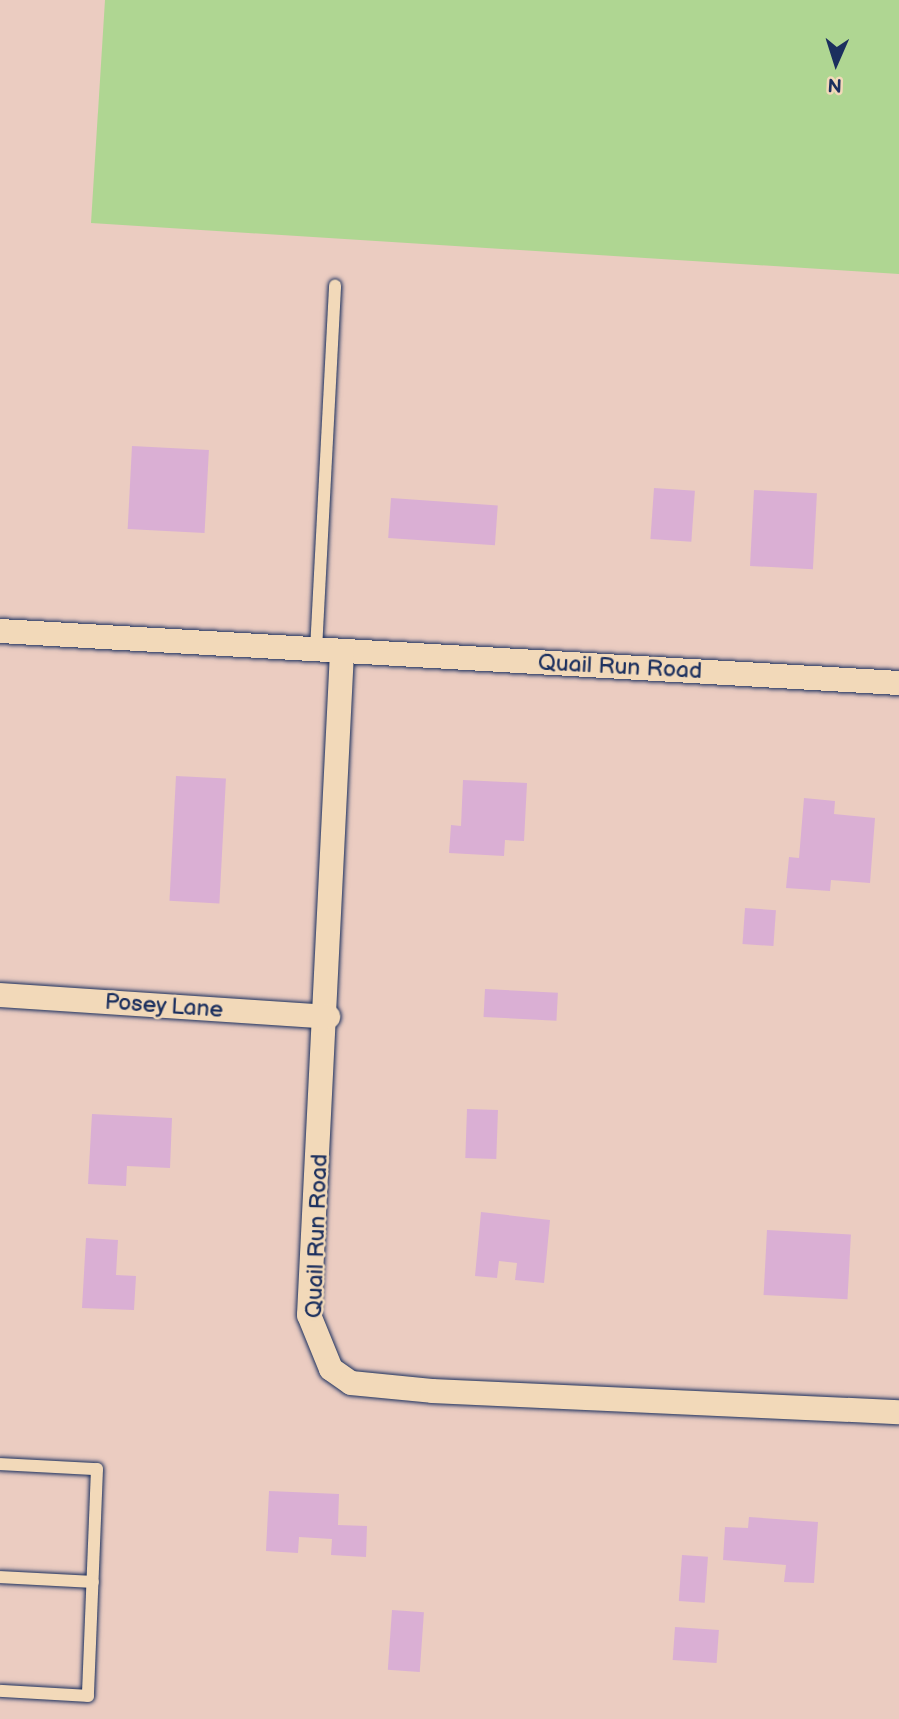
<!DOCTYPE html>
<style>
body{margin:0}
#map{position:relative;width:899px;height:1719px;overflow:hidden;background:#ebccc1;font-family:"Balsamiq Sans",sans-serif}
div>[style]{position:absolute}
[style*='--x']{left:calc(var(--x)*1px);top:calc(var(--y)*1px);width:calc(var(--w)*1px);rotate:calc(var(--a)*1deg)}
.green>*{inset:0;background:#afd692}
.building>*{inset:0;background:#daafd4;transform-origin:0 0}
.roads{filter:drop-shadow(0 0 2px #1b2f5e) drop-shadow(0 0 2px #1b2f5e)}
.lane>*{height:12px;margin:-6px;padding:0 6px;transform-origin:6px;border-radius:6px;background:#f2d9b9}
.street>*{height:24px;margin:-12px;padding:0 12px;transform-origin:12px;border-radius:12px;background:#f2d9b9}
span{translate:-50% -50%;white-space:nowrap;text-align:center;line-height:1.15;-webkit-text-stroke:5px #f2d9b9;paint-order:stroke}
.street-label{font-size:23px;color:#1b2f5e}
.north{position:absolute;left:801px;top:28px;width:70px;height:70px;-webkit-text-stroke:5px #f2d9b9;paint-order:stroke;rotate:183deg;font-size:19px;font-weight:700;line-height:28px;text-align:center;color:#1b2f5e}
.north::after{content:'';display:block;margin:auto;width:24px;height:32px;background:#1b2f5e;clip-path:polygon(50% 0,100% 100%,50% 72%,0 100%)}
</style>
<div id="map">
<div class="green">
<div style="clip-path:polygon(105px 0,899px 0,899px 274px,91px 223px)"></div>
</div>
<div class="building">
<div style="left:132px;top:446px;width:77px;height:83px;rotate:3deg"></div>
<div style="left:654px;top:488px;width:41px;height:51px;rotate:4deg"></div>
<div style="left:754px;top:490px;width:63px;height:76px;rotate:3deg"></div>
<div style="left:391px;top:498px;width:107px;height:40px;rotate:4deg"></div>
<div style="left:176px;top:776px;width:50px;height:125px;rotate:3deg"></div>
<div style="clip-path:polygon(463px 780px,527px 783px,524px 841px,505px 840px,504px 856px,449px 853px,451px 825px,461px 826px)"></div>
<div style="clip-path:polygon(804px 798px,835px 801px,834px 814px,875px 818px,870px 883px,831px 880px,830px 891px,786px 888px,789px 857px,799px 858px)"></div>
<div style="left:745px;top:908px;width:31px;height:36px;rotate:4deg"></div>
<div style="left:485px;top:989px;width:73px;height:28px;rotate:3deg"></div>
<div style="left:467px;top:1109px;width:31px;height:49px;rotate:2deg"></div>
<div style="clip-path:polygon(92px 1114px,172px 1118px,170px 1168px,127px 1166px,126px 1186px,88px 1184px)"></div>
<div style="clip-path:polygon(481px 1212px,550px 1220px,544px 1283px,515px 1280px,517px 1263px,499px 1261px,497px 1278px,475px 1276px)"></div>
<div style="left:767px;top:1230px;width:84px;height:65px;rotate:3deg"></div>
<div style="clip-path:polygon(86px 1238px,118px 1240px,116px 1275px,136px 1276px,134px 1310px,82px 1308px)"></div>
<div style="clip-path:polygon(269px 1491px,339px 1494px,338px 1525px,367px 1526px,366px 1557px,331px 1555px,332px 1539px,299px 1537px,298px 1553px,266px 1551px)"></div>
<div style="clip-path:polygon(749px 1517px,818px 1522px,814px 1583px,784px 1582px,786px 1565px,723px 1560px,725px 1527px,748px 1528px)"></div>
<div style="left:682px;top:1555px;width:26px;height:46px;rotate:4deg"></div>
<div style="left:392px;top:1610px;width:32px;height:60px;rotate:4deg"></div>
<div style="left:675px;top:1627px;width:44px;height:33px;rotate:4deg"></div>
</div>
<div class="roads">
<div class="lane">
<div style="--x:316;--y:650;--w:365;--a:-87"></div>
<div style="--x:0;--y:1464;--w:97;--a:3"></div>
<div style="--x:97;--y:1469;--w:227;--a:92.3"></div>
<div style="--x:88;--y:1696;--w:88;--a:-176.7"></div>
<div style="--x:0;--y:1577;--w:93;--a:3.1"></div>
</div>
<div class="street">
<div style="--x:0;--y:631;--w:901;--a:3.31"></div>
<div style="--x:342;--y:652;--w:664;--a:92.85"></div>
<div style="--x:309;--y:1315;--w:58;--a:67.8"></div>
<div style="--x:331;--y:1369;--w:24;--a:35"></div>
<div style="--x:351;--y:1383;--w:81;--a:5.6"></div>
<div style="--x:432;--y:1391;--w:467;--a:2.6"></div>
<div style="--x:0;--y:995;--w:329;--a:3.8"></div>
</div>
</div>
<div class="street-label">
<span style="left:620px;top:667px;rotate:3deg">Quail Run Road</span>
<span style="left:164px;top:1006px;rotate:4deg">Posey Lane</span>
<span style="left:317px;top:1236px;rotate:-88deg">Quail Run Road</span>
</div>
<div class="north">N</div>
</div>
